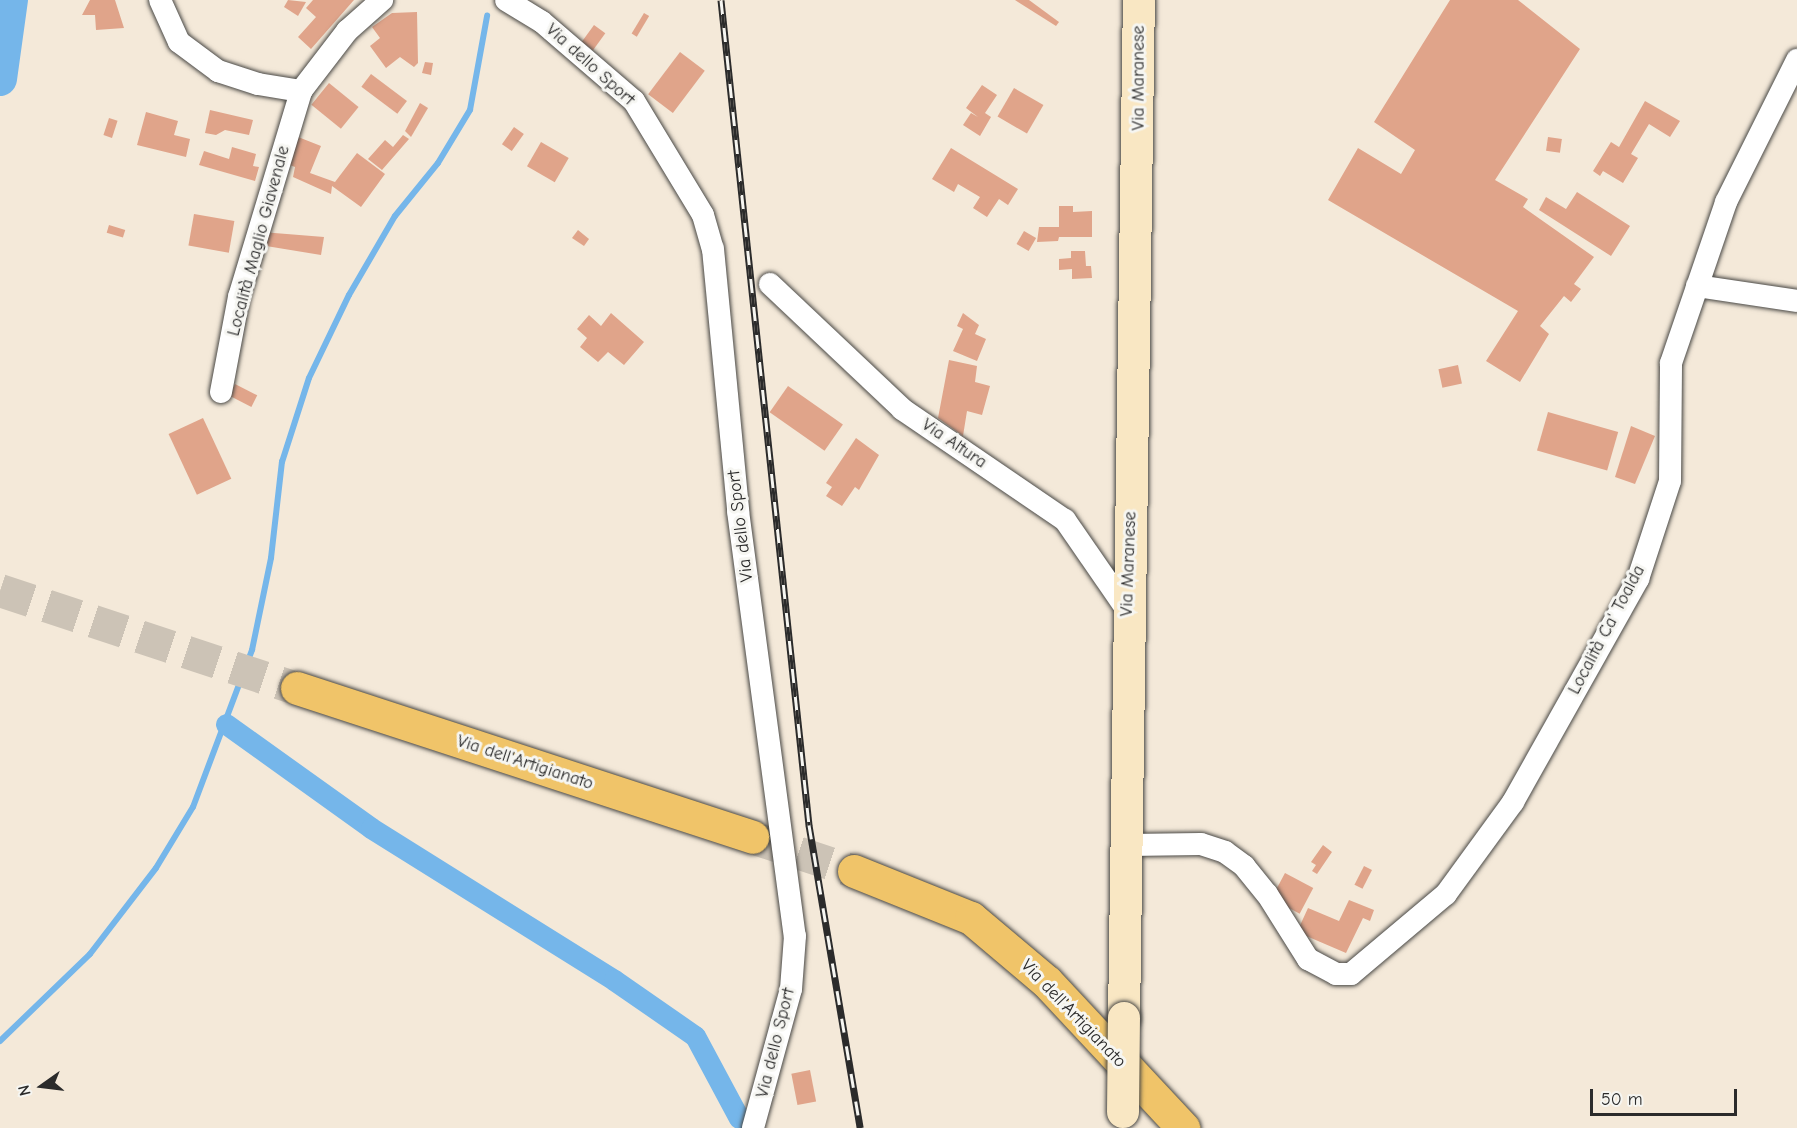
<!DOCTYPE html>
<meta charset="utf-8">
<style>
body{margin:0}
#map{position:relative;width:1797px;height:1128px;overflow:hidden;background:#f4e9d9;font-family:"Comic Neue",sans-serif}
div>[style]{position:absolute}
[style*='--x']{left:calc(var(--x)*1px);top:calc(var(--y)*1px);width:calc(var(--w)*1px);rotate:calc(var(--a)*1deg)}
.stream>*{height:6px;margin:-3px;padding:0 3px;transform-origin:3px;border-radius:3px;background:#75b6ea}
.canal>*{height:21px;margin:-10.5px;padding:0 10.5px;transform-origin:10.5px;border-radius:10.5px;background:#75b6ea}
.river>*{height:34px;margin:-17px;padding:0 17px;transform-origin:17px;border-radius:17px;background:#75b6ea}
.building>*{inset:0;background:#e0a48a;transform-origin:0 0}
.trunk-tunnel>*{height:33px;margin-top:-16.5px;transform-origin:0;background:repeating-linear-gradient(90deg,#ccc3b6 0 33px,transparent 0 49px)}
.roads{filter:drop-shadow(0 0 2px #494845) drop-shadow(0 0 2px #494845)}
.minor>*{height:22px;margin:-11px;padding:0 11px;transform-origin:11px;border-radius:11px;background:#fff}
.secondary>*{height:32px;margin:-16px;padding:0 16px;transform-origin:16px;border-radius:16px;background:#f9e7c3}
.trunk>*{height:33px;margin:-16.5px;padding:0 16.5px;transform-origin:16.5px;border-radius:16.5px;background:#f0c469}
.rail>*{height:7px;margin-top:-3.5px;transform-origin:0;background:repeating-linear-gradient(90deg,#f6f6f2 0 14px,#2b2b2b 0 28px);box-sizing:border-box;border-block:2px solid #2b2b2b}
.bridges{filter:drop-shadow(0 0 2px #494845) drop-shadow(0 0 2px #494845)}
.secondary-bridge>*{height:32px;margin:-16px;padding:0 16px;transform-origin:16px;border-radius:16px;background:#f9e7c3}
span{translate:-50% -50%;white-space:nowrap;text-align:center;line-height:1.15;-webkit-text-stroke:6px #f6f6f2;paint-order:stroke}
.street-label{font-size:18px;color:#2b2b2b}
.north{position:absolute;left:12px;top:1056px;width:60px;height:60px;-webkit-text-stroke:4px #f6f6f2;paint-order:stroke;rotate:256deg;font-size:16px;font-weight:700;line-height:24px;text-align:center;color:#2b2b2b}
.north::after{content:'';display:block;margin:auto;width:21px;height:27px;background:#2b2b2b;clip-path:polygon(50% 0,100% 100%,50% 72%,0 100%)}
.scale{position:absolute;left:1590px;top:1089px;width:147px;height:27px;box-sizing:border-box;border:3px solid #2b2b2b;border-top:0;padding-left:8px;font-size:18px;line-height:21px;white-space:nowrap;color:#2b2b2b;-webkit-text-stroke:4px #f6f6f2;paint-order:stroke}
</style>
<div id="map">
<div class="stream">
<div style="--x:0;--y:1041;--w:125;--a:-44"></div>
<div style="--x:90;--y:954;--w:108;--a:-52.5"></div>
<div style="--x:156;--y:868;--w:71;--a:-58.8"></div>
<div style="--x:193;--y:807;--w:168;--a:-69.4"></div>
<div style="--x:252;--y:650;--w:94;--a:-78.3"></div>
<div style="--x:271;--y:558;--w:97;--a:-83.5"></div>
<div style="--x:282;--y:462;--w:88;--a:-72.2"></div>
<div style="--x:309;--y:378;--w:92;--a:-64.3"></div>
<div style="--x:349;--y:295;--w:91;--a:-59.8"></div>
<div style="--x:395;--y:216;--w:68;--a:-50.9"></div>
<div style="--x:438;--y:163;--w:62;--a:-58.9"></div>
<div style="--x:470;--y:110;--w:96;--a:-79.7"></div>
</div>
<div class="canal">
<div style="--x:226;--y:724;--w:178;--a:35.6"></div>
<div style="--x:371;--y:828;--w:287;--a:32"></div>
<div style="--x:614;--y:980;--w:98;--a:34.7"></div>
<div style="--x:695;--y:1036;--w:93;--a:61.8"></div>
</div>
<div class="river">
<div style="--x:0;--y:79;--w:80;--a:-82.1"></div>
</div>
<div class="building">
<div style="clip-path:polygon(90px 0,115px 0,124px 28px,96px 30px,95px 15px,82px 15px)"></div>
<div style="clip-path:polygon(288px 0,306px 2px,298px 16px,284px 7px)"></div>
<div style="clip-path:polygon(313px 0,354px 0,311px 49px,298px 37px,316px 17px,306px 8px)"></div>
<div style="clip-path:polygon(1015px 0,1029px 0,1059px 22px,1056px 26px)"></div>
<div style="clip-path:polygon(1450px 0,1518px 0,1580px 49px,1495px 180px,1528px 199px,1523px 207px,1594px 257px,1574px 284px,1581px 289px,1571px 302px,1564px 296px,1540px 326px,1549px 334px,1520px 382px,1486px 361px,1518px 311px,1328px 200px,1358px 148px,1401px 174px,1415px 150px,1374px 122px)"></div>
<div style="clip-path:polygon(417px 12px,418px 63px,414px 67px,400px 57px,386px 68px,370px 46px,380px 38px,372px 27px,392px 13px)"></div>
<div style="left:644px;top:13px;width:6px;height:24px;rotate:31deg"></div>
<div style="left:594px;top:25px;width:14px;height:21px;rotate:36deg"></div>
<div style="left:680px;top:52px;width:31px;height:53px;rotate:37deg"></div>
<div style="clip-path:polygon(425px 62px,433px 63px,431px 75px,422px 73px)"></div>
<div style="left:371px;top:74px;width:45px;height:16px;rotate:37deg"></div>
<div style="left:329px;top:83px;width:38px;height:28px;rotate:39deg"></div>
<div style="clip-path:polygon(982px 85px,997px 95px,985px 113px,991px 117px,980px 136px,963px 125px,971px 113px,978px 117px,966px 108px)"></div>
<div style="left:1014px;top:88px;width:34px;height:33px;rotate:30deg"></div>
<div style="clip-path:polygon(1645px 101px,1680px 121px,1670px 137px,1649px 124px,1631px 154px,1638px 158px,1623px 183px,1603px 171px,1600px 176px,1593px 171px,1611px 142px,1619px 147px)"></div>
<div style="clip-path:polygon(420px 103px,428px 108px,411px 137px,405px 131px)"></div>
<div style="clip-path:polygon(210px 110px,253px 120px,249px 135px,225px 130px,216px 135px,205px 133px)"></div>
<div style="clip-path:polygon(146px 112px,178px 121px,174px 135px,190px 139px,186px 157px,137px 145px)"></div>
<div style="left:109px;top:118px;width:9px;height:18px;rotate:18deg"></div>
<div style="left:514px;top:127px;width:12px;height:21px;rotate:35deg"></div>
<div style="clip-path:polygon(293px 135px,321px 146px,310px 173px,335px 182px,357px 153px,385px 174px,361px 207px,332px 186px,331px 194px,293px 177px,295px 167px,282px 162px)"></div>
<div style="clip-path:polygon(403px 135px,409px 139px,382px 170px,368px 159px,385px 140px,393px 147px)"></div>
<div style="left:1548px;top:137px;width:14px;height:14px;rotate:8deg"></div>
<div style="left:541px;top:142px;width:32px;height:28px;rotate:30deg"></div>
<div style="clip-path:polygon(232px 147px,256px 154px,253px 166px,259px 167px,255px 181px,199px 165px,204px 151px,229px 159px)"></div>
<div style="clip-path:polygon(951px 148px,1018px 189px,1008px 205px,999px 199px,987px 217px,973px 208px,980px 197px,958px 184px,954px 192px,932px 179px)"></div>
<div style="clip-path:polygon(1577px 192px,1630px 226px,1611px 256px,1539px 210px,1546px 197px,1566px 209px)"></div>
<div style="clip-path:polygon(1059px 206px,1073px 206px,1073px 212px,1092px 211px,1092px 237px,1059px 237px,1058px 241px,1037px 242px,1039px 227px,1059px 227px)"></div>
<div style="left:194px;top:214px;width:41px;height:32px;rotate:10deg"></div>
<div style="left:109px;top:225px;width:17px;height:8px;rotate:17deg"></div>
<div style="clip-path:polygon(578px 230px,589px 239px,584px 246px,572px 238px)"></div>
<div style="left:1024px;top:231px;width:14px;height:15px;rotate:30deg"></div>
<div style="clip-path:polygon(262px 232px,324px 237px,321px 255px,260px 245px)"></div>
<div style="clip-path:polygon(1071px 251px,1085px 251px,1086px 266px,1091px 266px,1092px 278px,1072px 279px,1072px 269px,1059px 270px,1059px 259px,1071px 258px)"></div>
<div style="clip-path:polygon(611px 313px,644px 342px,624px 365px,608px 352px,598px 362px,580px 347px,587px 338px,577px 329px,589px 315px,601px 326px)"></div>
<div style="clip-path:polygon(963px 313px,979px 325px,975px 334px,986px 339px,977px 361px,953px 351px,963px 329px,957px 326px)"></div>
<div style="clip-path:polygon(949px 360px,977px 366px,975px 382px,990px 386px,982px 415px,967px 411px,963px 436px,938px 418px)"></div>
<div style="left:1458px;top:365px;width:19px;height:20px;rotate:78deg"></div>
<div style="left:235px;top:384px;width:25px;height:13px;rotate:27deg"></div>
<div style="left:788px;top:386px;width:67px;height:32px;rotate:35deg"></div>
<div style="left:1548px;top:412px;width:73px;height:40px;rotate:16deg"></div>
<div style="left:203px;top:418px;width:67px;height:38px;rotate:65deg"></div>
<div style="clip-path:polygon(1631px 426px,1655px 436px,1635px 484px,1615px 477px)"></div>
<div style="clip-path:polygon(856px 438px,879px 455px,859px 490px,855px 487px,842px 506px,826px 496px,832px 487px,826px 483px)"></div>
<div style="clip-path:polygon(1323px 845px,1332px 852px,1317px 874px,1312px 871px,1316px 865px,1311px 862px)"></div>
<div style="left:1364px;top:866px;width:9px;height:21px;rotate:27deg"></div>
<div style="left:1285px;top:873px;width:32px;height:29px;rotate:28deg"></div>
<div style="clip-path:polygon(1349px 900px,1374px 910px,1370px 921px,1363px 918px,1346px 953px,1297px 932px,1308px 908px,1339px 921px)"></div>
<div style="left:810px;top:1070px;width:32px;height:19px;rotate:79deg"></div>
</div>
<div class="trunk-tunnel">
<div style="--x:0;--y:590;--w:313;--a:18.3"></div>
<div style="--x:752;--y:837;--w:108;--a:18.4"></div>
</div>
<div class="roads">
<div class="minor">
<div style="--x:160;--y:0;--w:46;--a:65.7"></div>
<div style="--x:179;--y:42;--w:49;--a:36.6"></div>
<div style="--x:218;--y:71;--w:42;--a:18"></div>
<div style="--x:258;--y:84;--w:44;--a:9.2"></div>
<div style="--x:506;--y:0;--w:42;--a:31.4"></div>
<div style="--x:542;--y:22;--w:121;--a:40.7"></div>
<div style="--x:634;--y:101;--w:133;--a:58.8"></div>
<div style="--x:703;--y:215;--w:35;--a:74"></div>
<div style="--x:713;--y:249;--w:263;--a:84.5"></div>
<div style="--x:738;--y:511;--w:429;--a:82.4"></div>
<div style="--x:795;--y:936;--w:53;--a:94.3"></div>
<div style="--x:791;--y:989;--w:144;--a:105.3"></div>
<div style="--x:770;--y:284;--w:182;--a:43.4"></div>
<div style="--x:902;--y:409;--w:197;--a:34.3"></div>
<div style="--x:1065;--y:520;--w:109;--a:55.4"></div>
<div style="--x:1697;--y:286;--w:101;--a:8.5"></div>
<div style="--x:221;--y:392;--w:97;--a:-79.3"></div>
<div style="--x:239;--y:297;--w:215;--a:-73.2"></div>
<div style="--x:301;--y:91;--w:76;--a:-52.5"></div>
<div style="--x:347;--y:31;--w:47;--a:-41.5"></div>
<div style="--x:1129;--y:845;--w:72;--a:-0.8"></div>
<div style="--x:1201;--y:844;--w:25;--a:18"></div>
<div style="--x:1225;--y:852;--w:24;--a:36"></div>
<div style="--x:1244;--y:866;--w:36;--a:51"></div>
<div style="--x:1267;--y:894;--w:77;--a:57.8"></div>
<div style="--x:1308;--y:959;--w:32;--a:28"></div>
<div style="--x:1336;--y:974;--w:15;--a:0"></div>
<div style="--x:1351;--y:974;--w:124;--a:-40.1"></div>
<div style="--x:1446;--y:894;--w:114;--a:-53.9"></div>
<div style="--x:1513;--y:802;--w:256;--a:-60.7"></div>
<div style="--x:1638;--y:579;--w:103;--a:-71.9"></div>
<div style="--x:1670;--y:481;--w:118;--a:-89.5"></div>
<div style="--x:1671;--y:363;--w:170;--a:-71.1"></div>
<div style="--x:1726;--y:202;--w:159;--a:-63.4"></div>
</div>
<div class="secondary">
<div style="--x:1124;--y:1018;--w:1018;--a:-89.16"></div>
</div>
<div class="trunk">
<div style="--x:297;--y:688;--w:479;--a:18.1"></div>
<div style="--x:854;--y:871;--w:126;--a:21.9"></div>
<div style="--x:971;--y:918;--w:99;--a:40.1"></div>
<div style="--x:1047;--y:982;--w:200;--a:47"></div>
</div>
</div>
<div class="rail">
<div style="--x:721;--y:0;--w:830;--a:83.91"></div>
<div style="--x:809;--y:825;--w:307;--a:80.4"></div>
</div>
<div class="bridges">
<div class="secondary-bridge">
<div style="--x:1123;--y:1112;--w:94;--a:-89.4"></div>
</div>
</div>
<div class="street-label">
<span style="left:590px;top:65px;rotate:42deg">Via dello Sport</span>
<span style="left:1139px;top:78px;rotate:-90deg">Via Maranese</span>
<span style="left:259px;top:241px;rotate:-75deg">Località Maglio Giavenale</span>
<span style="left:954px;top:444px;rotate:34deg">Via Altura</span>
<span style="left:741px;top:526px;rotate:-97deg">Via dello Sport</span>
<span style="left:1129px;top:564px;rotate:-88deg">Via Maranese</span>
<span style="left:1607px;top:630px;rotate:-62deg">Località Ca' Toalda</span>
<span style="left:525px;top:763px;rotate:18deg">Via dell'Artigianato</span>
<span style="left:1073px;top:1014px;rotate:46deg">Via dell'Artigianato</span>
<span style="left:776px;top:1043px;rotate:-76deg">Via dello Sport</span>
</div>
<div class="north">N</div>
<div class="scale">50 m</div>
</div>
